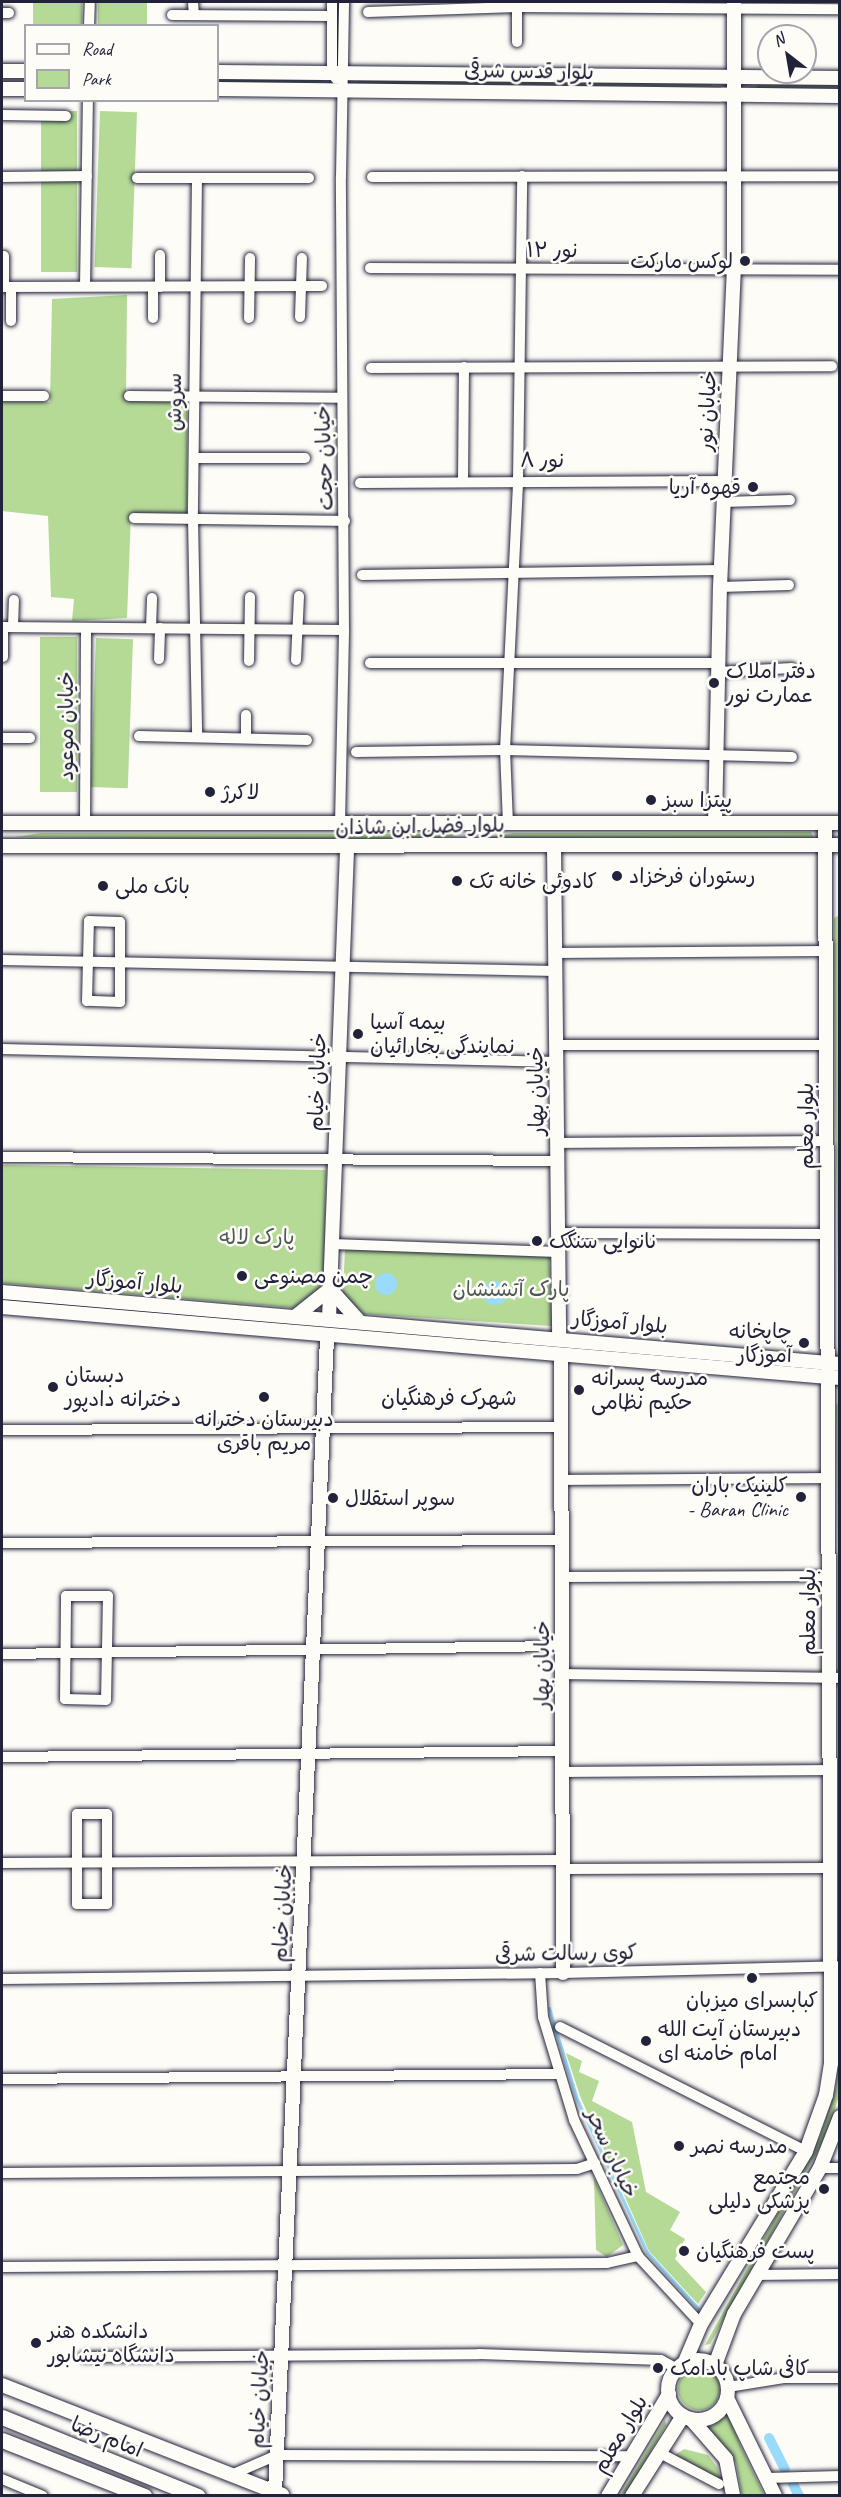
<!DOCTYPE html>
<meta charset="utf-8">
<style>
body{margin:0}
#map{position:relative;width:841px;height:2497px;overflow:hidden;background:#fdfcf7;font-family:Caveat,"Playpen Sans Arabic",sans-serif}
div>[style]{position:absolute}
[style*='--x']{left:calc(var(--x)*1px);top:calc(var(--y)*1px);width:calc(var(--w)*1px);rotate:calc(var(--a)*1deg)}
.green>*{inset:0;background:#b5da96;transform-origin:0 0}
.round{border-radius:50%}
.water>*{inset:0;background:#9adbfc}
.stream>*{height:3px;margin:-1.5px;padding:0 1.5px;transform-origin:1.5px;border-radius:1.5px;background:#9adbfc}
.canal>*{height:10px;margin:-5px;padding:0 5px;transform-origin:5px;border-radius:5px;background:#9adbfc}
.roads{filter:drop-shadow(0 0 2px #22223b) drop-shadow(0 0 2px #22223b)}
.minor>*{height:10px;margin:-5px;padding:0 5px;transform-origin:5px;border-radius:5px;background:#fdfcf7}
.major>*{height:14px;margin:-7px;padding:0 7px;transform-origin:7px;border-radius:7px;background:#fdfcf7}
.major>.ring{margin:-7px;padding:0;box-sizing:content-box;background:none;border:14px solid #fdfcf7;border-radius:50%}
.highway>*{height:15px;margin:-7.5px;padding:0 7.5px;transform-origin:7.5px;border-radius:7.5px;background:#fdfcf7}
.dots>*{width:16px;height:16px;translate:-50% -50%;box-sizing:border-box;border:3px solid #fdfcf7;border-radius:50%}
span{translate:-50% -50%;white-space:nowrap;text-align:center;line-height:1.15;-webkit-text-stroke:5px #fdfcf7;paint-order:stroke}
.street-label{font-size:21px;color:#22223b}
.poi-label{font-size:21px;color:#22223b}
.right{translate:-100% -50%;text-align:right}
.left{translate:0 -50%;text-align:left}
.park-label{font-size:21px;color:#4e5956}
.neighbourhood-label{font-size:22px;color:#22223b}
.frame{position:absolute;inset:0;border:3px solid #22223b;pointer-events:none}
.legend{position:absolute;left:24px;top:24px;width:195px;height:78px;box-sizing:border-box;background:#fdfcf7;border:2px solid #a5a5ac;margin:0;padding:8px 10px;list-style:none;font-size:18px;color:#22223b}
.legend li{display:flex;align-items:center;gap:12px;height:30px}
.legend b{width:30px;border:2px solid #a5a5ac}
.north{position:absolute;left:757px;top:24px;width:60px;height:60px;box-sizing:border-box;background:#fdfcf7;border:2px solid #a5a5ac;border-radius:50%;rotate:329deg;font-size:16px;font-weight:700;line-height:24px;text-align:center;color:#22223b}
.north::after{content:'';display:block;margin:auto;width:21px;height:27px;background:#22223b;clip-path:polygon(50% 0,100% 100%,50% 72%,0 100%)}
</style>
<div id="map">
<div class="green">
<div style="left:33px;top:2px;width:49px;height:23px"></div>
<div style="left:98px;top:2px;width:49px;height:23px"></div>
<div style="clip-path:polygon(218px 78px,321px 79px,323px 82px,218px 86px)"></div>
<div style="clip-path:polygon(358px 79px,710px 83px,713px 86px,355px 85px)"></div>
<div style="clip-path:polygon(758px 83px,839px 83px,839px 90px,760px 89px,756px 88px)"></div>
<div style="left:41px;top:111px;width:36px;height:161px"></div>
<div style="left:100px;top:111px;width:37px;height:156px;rotate:2deg"></div>
<div style="clip-path:polygon(127px 295px,126px 400px,187px 400px,187px 519px,131px 513px,127px 618px,72px 621px,74px 599px,51px 597px,48px 516px,2px 511px,2px 402px,50px 402px,52px 299px)"></div>
<div style="left:40px;top:637px;width:37px;height:155px"></div>
<div style="left:96px;top:638px;width:37px;height:149px;rotate:2deg"></div>
<div style="clip-path:polygon(811px 832px,814px 838px,483px 838px,514px 833px)"></div>
<div style="clip-path:polygon(41px 833px,452px 834px,454px 836px,425px 841px,15px 837px)"></div>
<div style="clip-path:polygon(837px 916px,840px 918px,839px 1351px,835px 1084px,834px 919px)"></div>
<div style="clip-path:polygon(2px 1165px,326px 1170px,324px 1287px,295px 1308px,2px 1283px)"></div>
<div style="clip-path:polygon(345px 1249px,549px 1257px,552px 1326px,363px 1314px,343px 1293px)"></div>
<div style="clip-path:polygon(839px 1401px,840px 1401px,839px 1645px,836px 1406px)"></div>
<div style="clip-path:polygon(839px 2033px,839px 2096px,827px 2134px,710px 2344px,705px 2345px,820px 2137px,836px 2087px)"></div>
<div style="clip-path:polygon(566px 2053px,582px 2061px,579px 2072px,599px 2081px,592px 2101px,632px 2122px,646px 2192px,680px 2212px,670px 2230px,685px 2239px,675px 2259px,706px 2292px,698px 2304px,649px 2251px,580px 2096px)"></div>
<div style="clip-path:polygon(594px 2178px,623px 2245px,607px 2257px,596px 2250px)"></div>
<div class="round" style="left:678px;top:2368px;width:42px;height:42px"></div>
<div style="clip-path:polygon(728px 2415px,742px 2449px,764px 2495px,742px 2495px,736px 2463px,706px 2429px)"></div>
<div style="clip-path:polygon(665px 2420px,666px 2425px,626px 2495px,620px 2496px)"></div>
<div style="clip-path:polygon(684px 2449px,708px 2455px,717px 2467px,721px 2481px,675px 2455px)"></div>
</div>
<div class="water">
<div class="round" style="left:375px;top:1273px;width:22px;height:22px"></div>
<div class="round" style="left:483px;top:1281px;width:24px;height:24px"></div>
</div>
<div class="stream">
<div style="--x:549;--y:2008;--w:95;--a:72.9"></div>
<div style="--x:577;--y:2099;--w:168;--a:65.4"></div>
<div style="--x:647;--y:2252;--w:76;--a:47.7"></div>
</div>
<div class="canal">
<div style="--x:769;--y:2438;--w:35;--a:63"></div>
<div style="--x:793;--y:2484;--w:13;--a:63"></div>
</div>
<div class="roads">
<div class="minor">
<div style="--x:193;--y:2;--w:13;--a:86"></div>
<div style="--x:332;--y:2;--w:71;--a:90"></div>
<div style="--x:332;--y:73;--w:7;--a:56"></div>
<div style="--x:517;--y:2;--w:40;--a:90"></div>
<div style="--x:368;--y:12;--w:149;--a:-1.9"></div>
<div style="--x:517;--y:7;--w:323;--a:0.4"></div>
<div style="--x:2;--y:13;--w:7;--a:0"></div>
<div style="--x:172;--y:15;--w:160;--a:0.4"></div>
<div style="--x:89;--y:26;--w:24;--a:-88"></div>
<div style="--x:2;--y:115;--w:64;--a:0.9"></div>
<div style="--x:2;--y:177;--w:85;--a:-0.7"></div>
<div style="--x:372;--y:177;--w:468;--a:-0.1"></div>
<div style="--x:137;--y:178;--w:172;--a:0"></div>
<div style="--x:197;--y:178;--w:341;--a:90.7"></div>
<div style="--x:193;--y:519;--w:217;--a:88.9"></div>
<div style="--x:370;--y:268;--w:470;--a:0.2"></div>
<div style="--x:85;--y:286;--w:186;--a:-89.1"></div>
<div style="--x:2;--y:287;--w:320;--a:-0.2"></div>
<div style="--x:4;--y:287;--w:31;--a:-90"></div>
<div style="--x:153;--y:287;--w:31;--a:90"></div>
<div style="--x:160;--y:287;--w:32;--a:-90"></div>
<div style="--x:300;--y:317;--w:59;--a:-88.1"></div>
<div style="--x:249;--y:318;--w:60;--a:-89"></div>
<div style="--x:11;--y:321;--w:34;--a:-90"></div>
<div style="--x:371;--y:368;--w:461;--a:-0.2"></div>
<div style="--x:2;--y:396;--w:42;--a:0"></div>
<div style="--x:129;--y:396;--w:212;--a:0.5"></div>
<div style="--x:194;--y:458;--w:111;--a:0"></div>
<div style="--x:463;--y:481;--w:114;--a:-89.5"></div>
<div style="--x:360;--y:483;--w:365;--a:-0.3"></div>
<div style="--x:724;--y:502;--w:66;--a:-1.7"></div>
<div style="--x:134;--y:518;--w:211;--a:0.8"></div>
<div style="--x:362;--y:575;--w:358;--a:-0.8"></div>
<div style="--x:720;--y:587;--w:69;--a:-1.7"></div>
<div style="--x:2;--y:627;--w:342;--a:0.5"></div>
<div style="--x:13;--y:627;--w:27;--a:-88"></div>
<div style="--x:151;--y:628;--w:30;--a:-88"></div>
<div style="--x:3;--y:657;--w:30;--a:-90"></div>
<div style="--x:159;--y:659;--w:31;--a:-88"></div>
<div style="--x:296;--y:660;--w:64;--a:-87.3"></div>
<div style="--x:249;--y:661;--w:64;--a:-89.1"></div>
<div style="--x:370;--y:663;--w:348;--a:0"></div>
<div style="--x:718;--y:672;--w:74;--a:-3.1"></div>
<div style="--x:246;--y:715;--w:22;--a:90"></div>
<div style="--x:139;--y:736;--w:168;--a:1.4"></div>
<div style="--x:2;--y:738;--w:28;--a:0"></div>
<div style="--x:356;--y:752;--w:149;--a:-0.8"></div>
<div style="--x:505;--y:750;--w:287;--a:1.4"></div>
<div style="--x:85;--y:822;--w:193;--a:-89.7"></div>
<div style="--x:340;--y:824;--w:194;--a:-88.8"></div>
<div style="--x:344;--y:630;--w:453;--a:-90.4"></div>
<div style="--x:341;--y:177;--w:175;--a:-89"></div>
<div style="--x:508;--y:824;--w:74;--a:-92.3"></div>
<div style="--x:505;--y:750;--w:270;--a:-87.2"></div>
<div style="--x:518;--y:480;--w:304;--a:-89.2"></div>
<div style="--x:89;--y:921;--w:31;--a:2"></div>
<div style="--x:120;--y:922;--w:80;--a:90"></div>
<div style="--x:120;--y:1002;--w:33;--a:-178"></div>
<div style="--x:87;--y:1001;--w:80;--a:-88.6"></div>
<div style="--x:555;--y:953;--w:271;--a:-0.4"></div>
<div style="--x:2;--y:960;--w:554;--a:1.14"></div>
<div style="--x:556;--y:1045;--w:270;--a:0"></div>
<div style="--x:2;--y:1049;--w:554;--a:1.34"></div>
<div style="--x:557;--y:1143;--w:271;--a:-0.4"></div>
<div style="--x:2;--y:1157;--w:556;--a:0.41"></div>
<div style="--x:558;--y:1233;--w:269;--a:0.2"></div>
<div style="--x:332;--y:1244;--w:226;--a:2"></div>
<div style="--x:2;--y:1430;--w:558;--a:-0.31"></div>
<div style="--x:562;--y:1480;--w:266;--a:-0.4"></div>
<div style="--x:2;--y:1543;--w:560;--a:-0.31"></div>
<div style="--x:562;--y:1577;--w:267;--a:-0.2"></div>
<div style="--x:66;--y:1596;--w:42;--a:0"></div>
<div style="--x:108;--y:1596;--w:104;--a:91.1"></div>
<div style="--x:106;--y:1700;--w:41;--a:-178.6"></div>
<div style="--x:65;--y:1699;--w:103;--a:-89.4"></div>
<div style="--x:2;--y:1654;--w:561;--a:-0.82"></div>
<div style="--x:564;--y:1674;--w:276;--a:0.8"></div>
<div style="--x:2;--y:1757;--w:561;--a:-0.61"></div>
<div style="--x:564;--y:1772;--w:265;--a:-0.4"></div>
<div style="--x:77;--y:1814;--w:30;--a:0"></div>
<div style="--x:107;--y:1814;--w:90;--a:90"></div>
<div style="--x:107;--y:1904;--w:30;--a:180"></div>
<div style="--x:77;--y:1904;--w:90;--a:-90"></div>
<div style="--x:2;--y:1863;--w:563;--a:-0.31"></div>
<div style="--x:565;--y:1869;--w:263;--a:-0.2"></div>
<div style="--x:540;--y:1973;--w:44;--a:86.1"></div>
<div style="--x:543;--y:2017;--w:108;--a:73.2"></div>
<div style="--x:574;--y:2120;--w:150;--a:64.8"></div>
<div style="--x:638;--y:2256;--w:93;--a:47.2"></div>
<div style="--x:2;--y:1979;--w:561;--a:-0.61"></div>
<div style="--x:563;--y:1973;--w:277;--a:-1.4"></div>
<div style="--x:560;--y:2027;--w:275;--a:26.8"></div>
<div style="--x:2;--y:2079;--w:558;--a:-0.51"></div>
<div style="--x:820;--y:2168;--w:20;--a:0"></div>
<div style="--x:2;--y:2173;--w:575;--a:-0.4"></div>
<div style="--x:577;--y:2169;--w:19;--a:-18"></div>
<div style="--x:2;--y:2267;--w:605;--a:-0.38"></div>
<div style="--x:607;--y:2263;--w:32;--a:-13"></div>
<div style="--x:757;--y:2275;--w:83;--a:-0.7"></div>
<div style="--x:84;--y:2357;--w:395;--a:-0.4"></div>
<div style="--x:479;--y:2354;--w:182;--a:1.9"></div>
<div style="--x:661;--y:2360;--w:18;--a:29"></div>
<div style="--x:728;--y:2387;--w:58;--a:-9"></div>
<div style="--x:785;--y:2378;--w:55;--a:0"></div>
<div style="--x:658;--y:2452;--w:69;--a:27.7"></div>
<div style="--x:231;--y:2475;--w:50;--a:-23.5"></div>
<div style="--x:277;--y:2455;--w:354;--a:0.2"></div>
<div style="--x:767;--y:2478;--w:73;--a:-1.6"></div>
<div style="--x:2;--y:2479;--w:44;--a:22.5"></div>
</div>
<div class="major">
<div style="--x:2;--y:71;--w:24;--a:0"></div>
<div style="--x:218;--y:72;--w:622;--a:0.55"></div>
<div style="--x:2;--y:89;--w:24;--a:0"></div>
<div style="--x:218;--y:89;--w:622;--a:0.64"></div>
<div style="--x:2;--y:823;--w:838;--a:0"></div>
<div style="--x:715;--y:823;--w:236;--a:-88.8"></div>
<div style="--x:720;--y:587;--w:317;--a:-87.5"></div>
<div style="--x:734;--y:270;--w:268;--a:-90"></div>
<div style="--x:554;--y:845;--w:492;--a:89.4"></div>
<div style="--x:2;--y:846;--w:838;--a:-0.07"></div>
<div style="--x:2;--y:1292;--w:841;--a:4.91"></div>
<div style="--x:2;--y:1307;--w:841;--a:4.84"></div>
<div style="--x:296;--y:1316;--w:43;--a:-38.5"></div>
<div style="--x:330;--y:1289;--w:43;--a:47.8"></div>
<div style="--x:329;--y:1319;--w:471;--a:-87.8"></div>
<div style="--x:561;--y:1356;--w:617;--a:89.81"></div>
<div class="ring" style="left:668px;top:2360px;width:46px;height:46px"></div>
<div style="--x:684;--y:2364;--w:43;--a:-67"></div>
<div style="--x:701;--y:2324;--w:202;--a:-58.7"></div>
<div style="--x:806;--y:2151;--w:59;--a:-70.3"></div>
<div style="--x:826;--y:2095;--w:32;--a:-81"></div>
<div style="--x:831;--y:2063;--w:1240;--a:-90.28"></div>
<div style="--x:715;--y:2365;--w:54;--a:-69.6"></div>
<div style="--x:734;--y:2314;--w:169;--a:-59.5"></div>
<div style="--x:820;--y:2168;--w:55;--a:-68.6"></div>
<div style="--x:2;--y:2385;--w:301;--a:21.4"></div>
<div style="--x:727;--y:2398;--w:109;--a:63.9"></div>
<div style="--x:691;--y:2419;--w:53;--a:48.8"></div>
<div style="--x:726;--y:2459;--w:38;--a:79"></div>
<div style="--x:275;--y:2492;--w:1157;--a:-87.42"></div>
<div style="--x:608;--y:2496;--w:119;--a:-59.1"></div>
<div style="--x:632;--y:2496;--w:95;--a:-57.5"></div>
</div>
<div class="highway">
<div style="--x:2;--y:2417;--w:211;--a:22"></div>
<div style="--x:2;--y:2440;--w:153;--a:21.5"></div>
</div>
</div>
<div class="dots">
<div style="left:745px;top:261px;background:#22223b"></div>
<div style="left:753px;top:487px;background:#22223b"></div>
<div style="left:714px;top:683px;background:#22223b"></div>
<div style="left:210px;top:792px;background:#22223b"></div>
<div style="left:651px;top:800px;background:#22223b"></div>
<div style="left:617px;top:876px;background:#22223b"></div>
<div style="left:457px;top:881px;background:#22223b"></div>
<div style="left:103px;top:886px;background:#22223b"></div>
<div style="left:358px;top:1034px;background:#22223b"></div>
<div style="left:537px;top:1241px;background:#22223b"></div>
<div style="left:242px;top:1276px;background:#22223b"></div>
<div style="left:804px;top:1343px;background:#22223b"></div>
<div style="left:53px;top:1387px;background:#22223b"></div>
<div style="left:579px;top:1390px;background:#22223b"></div>
<div style="left:264px;top:1397px;background:#22223b"></div>
<div style="left:801px;top:1497px;background:#22223b"></div>
<div style="left:333px;top:1498px;background:#22223b"></div>
<div style="left:752px;top:1978px;background:#22223b"></div>
<div style="left:646px;top:2041px;background:#22223b"></div>
<div style="left:679px;top:2146px;background:#22223b"></div>
<div style="left:824px;top:2189px;background:#22223b"></div>
<div style="left:684px;top:2251px;background:#22223b"></div>
<div style="left:36px;top:2343px;background:#22223b"></div>
<div style="left:658px;top:2368px;background:#22223b"></div>
</div>
<div class="street-label">
<span style="left:529px;top:71px;rotate:1deg">بلوار قدس شرقی</span>
<span style="left:552px;top:250px">نور ۱۲</span>
<span style="left:174px;top:402px;rotate:-90deg">سروش</span>
<span style="left:707px;top:411px;rotate:-87deg">خیابان نور</span>
<span style="left:324px;top:458px;rotate:-92deg">خیابان حجت</span>
<span style="left:542px;top:460px">نور ۸</span>
<span style="left:66px;top:726px;rotate:-90deg">خیابان موعود</span>
<span style="left:420px;top:826px;rotate:-1deg">بلوار فضل ابن شاذان</span>
<span style="left:317px;top:1082px;rotate:-88deg">خیابان خیام</span>
<span style="left:536px;top:1091px;rotate:-91deg">خیابان بهار</span>
<span style="left:806px;top:1126px;rotate:-90deg">بلوار معلم</span>
<span style="left:135px;top:1282px;rotate:5deg">بلوار آموزگار</span>
<span style="left:620px;top:1322px;rotate:5deg">بلوار آموزگار</span>
<span style="left:808px;top:1612px;rotate:-90deg">بلوار معلم</span>
<span style="left:542px;top:1665px;rotate:-90deg">خیابان بهار</span>
<span style="left:282px;top:1913px;rotate:-87deg">خیابان خیام</span>
<span style="left:566px;top:1953px;rotate:-1deg">کوی رسالت شرقی</span>
<span style="left:612px;top:2153px;rotate:65deg">خیابان سحر</span>
<span style="left:259px;top:2399px;rotate:-87deg">خیابان خیام</span>
<span style="left:620px;top:2434px;rotate:-59deg">بلوار معلم</span>
<span style="left:107px;top:2437px;rotate:22deg">امام رضا</span>
</div>
<div class="poi-label">
<span class="right" style="left:733px;top:261px">لوکس مارکت</span>
<span class="right" style="left:741px;top:487px">قهوه آریا</span>
<span class="left" style="left:726px;top:683px">دفتر املاک<br>عمارت نور</span>
<span class="left" style="left:222px;top:792px">لاکرژ</span>
<span class="left" style="left:663px;top:800px">پیتزا سبز</span>
<span class="left" style="left:629px;top:876px">رستوران فرخزاد</span>
<span class="left" style="left:469px;top:881px">کادوئی خانه تک</span>
<span class="left" style="left:115px;top:886px">بانک ملی</span>
<span class="left" style="left:370px;top:1034px">بیمه آسیا<br>نمایندگی بخارائیان</span>
<span class="left" style="left:549px;top:1241px">نانوایی سنگک</span>
<span class="left" style="left:254px;top:1276px">چمن مصنوعی</span>
<span class="right" style="left:792px;top:1343px">چاپخانه<br>آموزگار</span>
<span class="left" style="left:65px;top:1387px">دبستان<br>دخترانه دادپور</span>
<span class="left" style="left:591px;top:1390px">مدرسه پسرانه<br>حکیم نظامی</span>
<span style="left:264px;top:1431px">دبیرستان دخترانه<br>مریم باقری</span>
<span class="right" style="left:788px;top:1497px">کلینیک باران<br>- Baran Clinic</span>
<span class="left" style="left:345px;top:1498px">سوپر استقلال</span>
<span style="left:752px;top:2000px">کبابسرای میزبان</span>
<span class="left" style="left:658px;top:2041px">دبیرستان آیت الله<br>امام خامنه ای</span>
<span class="left" style="left:691px;top:2146px">مدرسه نصر</span>
<span class="right" style="left:810px;top:2189px">مجتمع<br>پزشکی دلیلی</span>
<span class="left" style="left:696px;top:2251px">پست فرهنگیان</span>
<span class="left" style="left:48px;top:2343px">دانشکده هنر<br>دانشگاه نیشابور</span>
<span class="left" style="left:670px;top:2368px">کافی شاپ بادامک</span>
</div>
<div class="park-label">
<span style="left:257px;top:1237px">پارک لاله</span>
<span style="left:511px;top:1289px">پارک آتشنشان</span>
</div>
<div class="neighbourhood-label">
<span style="left:449px;top:1399px">شهرک فرهنگیان</span>
</div>
<div class="frame"></div>
<ul class="legend">
<li><b style="height:8px;background:#fdfcf7"></b>Road</li>
<li><b style="height:16px;background:#b5da96"></b>Park</li>
</ul>
<div class="north">N</div>
</div>
